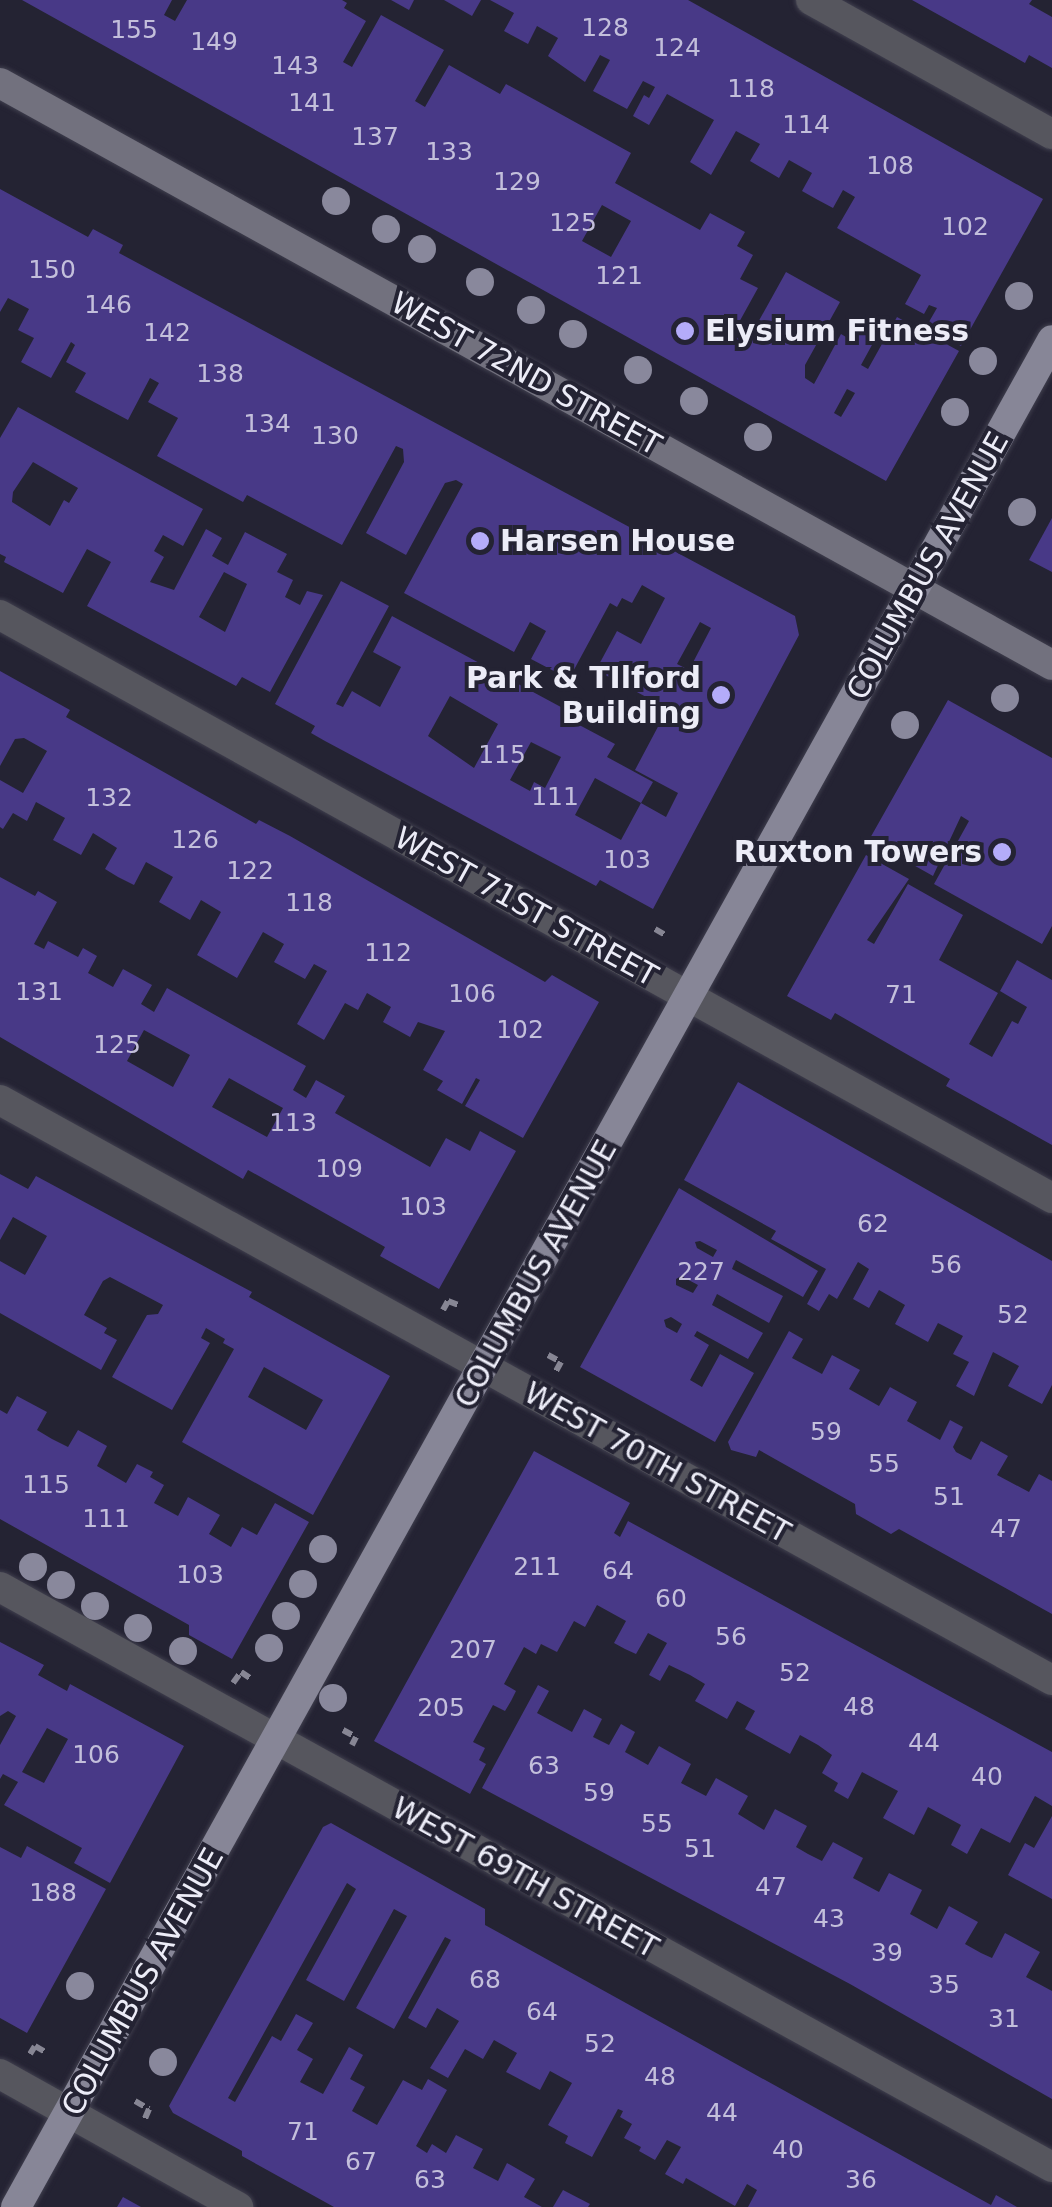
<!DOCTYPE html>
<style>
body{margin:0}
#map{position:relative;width:1052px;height:2207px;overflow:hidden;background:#242333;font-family:"DejaVu Sans",sans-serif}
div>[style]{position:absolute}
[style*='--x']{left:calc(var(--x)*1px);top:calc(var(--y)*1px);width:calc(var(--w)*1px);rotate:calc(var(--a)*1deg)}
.building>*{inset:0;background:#483987}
.path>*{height:6px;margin-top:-3px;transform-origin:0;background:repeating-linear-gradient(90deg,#878694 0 10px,transparent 0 15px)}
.roads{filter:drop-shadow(0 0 2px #403f4e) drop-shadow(0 0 2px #403f4e)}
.minor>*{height:30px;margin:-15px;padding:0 15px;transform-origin:15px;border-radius:15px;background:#56565e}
.secondary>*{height:30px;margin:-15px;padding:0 15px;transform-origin:15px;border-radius:15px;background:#72717e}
.primary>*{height:30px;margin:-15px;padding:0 15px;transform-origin:15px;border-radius:15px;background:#878697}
.trees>*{width:28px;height:28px;margin:-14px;border-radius:50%;background:#89889c}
.dots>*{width:28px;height:28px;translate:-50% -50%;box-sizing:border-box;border:5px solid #242333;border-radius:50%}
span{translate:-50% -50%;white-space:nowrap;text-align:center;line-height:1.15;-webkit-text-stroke:8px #242333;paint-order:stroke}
.number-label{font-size:25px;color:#c3bfdb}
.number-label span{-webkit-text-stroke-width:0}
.poi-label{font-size:30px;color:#ececf7;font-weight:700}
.left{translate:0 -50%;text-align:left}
.right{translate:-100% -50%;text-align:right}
.street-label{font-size:30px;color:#ececf7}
</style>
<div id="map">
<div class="building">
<div style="clip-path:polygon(evenodd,22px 0,172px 0,164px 15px,175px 21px,187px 0,342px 0,347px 3px,344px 8px,366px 21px,343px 62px,352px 67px,381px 15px,444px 50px,415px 101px,425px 107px,449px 65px,500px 94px,506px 84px,631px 153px,615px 183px,700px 230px,710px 213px,745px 232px,737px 246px,753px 255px,740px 279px,758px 288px,732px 335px,740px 339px,744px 331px,751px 335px,786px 272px,840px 302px,805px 365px,805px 378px,814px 384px,841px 334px,851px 340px,864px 326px,878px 334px,861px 365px,868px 369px,897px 317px,959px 351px,886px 481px,22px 0,602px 205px,631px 221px,611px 257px,582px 241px,602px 205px,22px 0,847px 389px,855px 393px,841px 417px,834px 413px,847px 389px)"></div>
<div style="clip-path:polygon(391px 0,414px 0,409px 10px)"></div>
<div style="clip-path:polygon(444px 0,481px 0,472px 16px)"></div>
<div style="clip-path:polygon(490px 0,688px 0,1043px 199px,961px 346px,926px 327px,937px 308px,929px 305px,924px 314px,905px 304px,921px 275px,837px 228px,855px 197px,843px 190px,833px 208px,818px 200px,802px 191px,812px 173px,789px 160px,779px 178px,750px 161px,760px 144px,736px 131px,711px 175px,690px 162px,714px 120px,667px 94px,649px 125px,633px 116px,644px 95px,649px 98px,655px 87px,643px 81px,627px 109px,593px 91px,610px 60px,600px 55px,585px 82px,548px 56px,558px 38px,537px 26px,528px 44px,504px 31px,514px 13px)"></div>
<div style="clip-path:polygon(912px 0,1032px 0,1029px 4px,1052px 17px,1052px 68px,1029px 55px,1025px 63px)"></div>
<div style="clip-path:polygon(evenodd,0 189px,88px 237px,93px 229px,123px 245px,119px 253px,795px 616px,799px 635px,653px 909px,600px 880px,596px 886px,325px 741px,311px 733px,315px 726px,275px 704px,341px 581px,389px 606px,336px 704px,343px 707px,352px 691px,380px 707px,401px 667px,373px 652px,392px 616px,572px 713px,568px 719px,615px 744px,607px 757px,653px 782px,641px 803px,666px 817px,678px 793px,635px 770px,661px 721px,654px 717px,661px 705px,596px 670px,617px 631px,641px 644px,665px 598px,642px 585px,632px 603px,622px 598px,617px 607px,610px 603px,569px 679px,531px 659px,546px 631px,530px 622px,514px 652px,404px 593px,463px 484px,456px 480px,445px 483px,406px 555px,366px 533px,404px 462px,403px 449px,396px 446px,342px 545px,247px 495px,243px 502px,157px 456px,178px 418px,148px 402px,159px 383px,150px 378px,128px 420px,75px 392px,86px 373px,66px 362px,75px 345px,71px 342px,51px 378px,21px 362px,34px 338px,18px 330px,29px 309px,8px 298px,0 312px,0 189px,700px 622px,711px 628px,689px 670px,677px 664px,700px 622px,0 189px,450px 696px,498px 724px,474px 768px,428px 736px,450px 696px,0 189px,531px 742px,561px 757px,545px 788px,534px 782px,530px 791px,510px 780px,531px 742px,0 189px,595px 778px,641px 803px,621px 840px,575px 815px,595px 778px)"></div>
<div style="clip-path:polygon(evenodd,18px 407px,203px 509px,183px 546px,163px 535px,154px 551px,164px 557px,150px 582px,174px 590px,206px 529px,222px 538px,212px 556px,228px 565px,245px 532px,287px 554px,277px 572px,293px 580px,285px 597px,300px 605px,307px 591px,323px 595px,270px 692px,242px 677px,236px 686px,87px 606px,111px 562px,87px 549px,63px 593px,4px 562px,6px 557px,0 554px,0 438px,18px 407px,33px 462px,78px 488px,69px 503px,64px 500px,50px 526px,12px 502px,13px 492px,33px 462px,18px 407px,224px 572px,247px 584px,225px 632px,199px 617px,224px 572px)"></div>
<div style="clip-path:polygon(1052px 518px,1052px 572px,1029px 560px)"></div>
<div style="clip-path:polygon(0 671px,70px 710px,66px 717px,256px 824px,259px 820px,290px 836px,545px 982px,552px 975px,599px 1002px,523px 1138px,465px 1106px,480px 1080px,476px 1078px,462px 1104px,437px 1090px,443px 1081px,423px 1070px,445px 1031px,418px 1022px,410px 1037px,383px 1022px,391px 1007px,367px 993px,358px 1010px,345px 1003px,324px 1040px,297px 1024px,327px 971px,314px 964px,305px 979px,274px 962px,284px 944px,263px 932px,237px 978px,197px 955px,221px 912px,201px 900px,190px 920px,159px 902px,173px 877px,146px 862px,134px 885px,118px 877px,105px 869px,117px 848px,93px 833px,81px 855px,53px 840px,65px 818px,36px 802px,27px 821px,13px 813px,3px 829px,0 827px,0 780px,23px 793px,47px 751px,24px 738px,15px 739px,0 766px)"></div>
<div style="clip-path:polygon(948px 700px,1052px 758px,1052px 926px,1042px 944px,934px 884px,969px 821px,961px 816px,933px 876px,869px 840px)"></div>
<div style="clip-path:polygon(866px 855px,909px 879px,867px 940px,874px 944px,908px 884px,963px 915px,939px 960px,998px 993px,969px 1044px,992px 1057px,1012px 1021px,1018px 1024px,1027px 1007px,1000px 991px,1017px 960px,1052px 980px,1052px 1145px,946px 1086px,950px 1079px,835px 1013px,831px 1020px,787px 996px)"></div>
<div style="clip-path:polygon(evenodd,0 877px,35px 896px,38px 891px,57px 902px,34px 944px,44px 949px,48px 941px,78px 957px,83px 948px,97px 956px,88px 973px,113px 987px,123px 969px,152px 985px,141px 1004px,154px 1012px,167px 988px,306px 1066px,293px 1090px,306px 1098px,316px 1080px,345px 1096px,335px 1113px,430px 1167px,446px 1138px,470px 1151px,480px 1131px,516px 1151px,439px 1289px,380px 1256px,385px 1247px,248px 1170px,243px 1179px,0 1037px,0 877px,144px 1030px,190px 1055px,173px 1087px,127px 1061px,144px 1030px,0 877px,229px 1078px,283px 1108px,267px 1137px,212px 1107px,229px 1078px)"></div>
<div style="clip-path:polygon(738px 1082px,1052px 1261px,1052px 1385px,1042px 1404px,1008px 1386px,1019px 1366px,993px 1352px,974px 1396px,956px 1386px,969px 1362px,953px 1354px,963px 1336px,938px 1323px,928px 1342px,895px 1324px,905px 1305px,879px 1290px,869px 1308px,853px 1299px,869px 1269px,858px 1262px,837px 1299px,829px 1294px,819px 1311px,807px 1304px,826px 1269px,771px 1239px,776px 1231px,684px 1180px)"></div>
<div style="clip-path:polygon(evenodd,0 1174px,28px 1189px,36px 1176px,252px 1292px,249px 1297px,390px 1376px,313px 1515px,182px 1442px,234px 1349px,223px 1343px,225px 1339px,206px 1328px,201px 1338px,210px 1343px,172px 1410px,112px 1377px,147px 1315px,158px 1314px,163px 1305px,110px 1277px,103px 1281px,84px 1315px,107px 1328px,104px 1333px,117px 1340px,101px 1370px,0 1313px,0 1261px,25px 1275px,47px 1236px,13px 1217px,0 1240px,0 1174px,264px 1367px,323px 1400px,306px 1430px,248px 1397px,264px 1367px)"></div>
<div style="clip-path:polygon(evenodd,679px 1188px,818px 1271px,803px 1297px,736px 1260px,734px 1264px,732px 1269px,783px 1296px,769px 1323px,717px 1294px,712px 1305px,763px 1333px,748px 1359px,697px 1331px,694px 1336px,709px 1345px,690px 1380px,702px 1387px,720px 1354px,754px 1373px,715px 1442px,580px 1367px,679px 1188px,700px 1241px,717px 1250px,713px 1257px,697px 1248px,695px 1242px,700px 1241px,679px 1188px,681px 1276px,698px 1285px,693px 1293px,676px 1285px,676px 1279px,681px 1276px,679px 1188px,671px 1317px,682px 1324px,677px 1333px,666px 1327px,664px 1320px,671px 1317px)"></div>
<div style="clip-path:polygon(789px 1331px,803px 1339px,792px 1358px,822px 1374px,832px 1355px,860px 1370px,849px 1389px,879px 1406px,890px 1387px,917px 1402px,907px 1421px,940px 1440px,950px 1420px,963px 1427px,953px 1447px,956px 1452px,971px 1460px,981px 1441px,1008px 1456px,997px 1475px,1029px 1492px,1039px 1474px,1052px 1481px,1052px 1614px,899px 1529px,891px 1534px,856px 1514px,855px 1504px,759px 1450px,756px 1457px,731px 1450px,728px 1442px)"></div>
<div style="clip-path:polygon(17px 1396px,47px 1412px,37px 1430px,52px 1439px,68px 1447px,78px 1430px,107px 1446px,97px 1466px,126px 1483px,137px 1464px,153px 1472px,150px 1477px,164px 1485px,154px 1503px,178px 1516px,188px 1497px,220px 1515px,209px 1534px,231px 1547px,242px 1527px,257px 1535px,275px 1503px,309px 1522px,232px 1659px,189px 1635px,189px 1625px,0 1519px,0 1410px,7px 1414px)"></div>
<div style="clip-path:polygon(534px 1451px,630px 1503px,614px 1533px,620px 1537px,628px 1521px,1052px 1752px,1052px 1806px,1035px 1796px,1010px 1843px,981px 1828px,967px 1854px,951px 1845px,961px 1825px,928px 1807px,914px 1835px,883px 1818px,898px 1791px,862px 1772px,848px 1799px,834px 1791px,838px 1783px,822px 1773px,832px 1755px,818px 1745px,800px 1735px,790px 1754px,745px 1729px,755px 1711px,737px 1701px,727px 1719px,695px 1701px,705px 1684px,690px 1675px,669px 1665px,660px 1681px,649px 1675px,667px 1643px,648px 1633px,636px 1654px,625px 1649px,614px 1643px,626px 1621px,597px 1605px,585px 1627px,574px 1621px,557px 1652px,541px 1644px,536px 1654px,524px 1647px,504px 1684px,516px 1691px,511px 1701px,505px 1711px,493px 1705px,473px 1742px,485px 1748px,479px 1760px,486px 1764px,470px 1794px,374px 1741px)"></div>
<div style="clip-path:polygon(evenodd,0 1642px,44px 1665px,38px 1675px,67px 1691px,70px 1684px,184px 1746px,110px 1883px,74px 1863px,82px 1848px,4px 1805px,18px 1782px,3px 1774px,0 1779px,0 1745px,16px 1716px,8px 1711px,0 1716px,0 1642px,47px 1728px,68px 1739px,44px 1783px,22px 1772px,47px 1728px)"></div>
<div style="clip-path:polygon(538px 1685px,549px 1691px,537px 1713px,572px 1732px,584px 1709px,602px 1719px,593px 1737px,609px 1745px,621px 1724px,635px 1732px,625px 1752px,648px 1765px,659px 1746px,691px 1764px,681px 1783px,706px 1796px,716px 1778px,748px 1796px,738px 1814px,764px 1830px,775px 1809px,807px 1826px,796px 1847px,808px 1854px,822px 1861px,833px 1842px,863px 1858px,853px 1878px,879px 1892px,889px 1873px,922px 1890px,910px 1914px,937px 1929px,949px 1906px,978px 1922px,965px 1944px,981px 1953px,992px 1958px,1005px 1933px,1040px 1952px,1026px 1977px,1052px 1991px,1052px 2099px,850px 1984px,482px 1788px)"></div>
<div style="clip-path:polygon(1052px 1816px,1052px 1899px,1008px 1875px,1025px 1843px,1034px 1848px)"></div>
<div style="clip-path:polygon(331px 1823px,485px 1909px,485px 1925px,991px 2205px,996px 2195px,1017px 2207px,748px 2207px,757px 2190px,747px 2184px,735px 2206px,686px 2178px,683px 2184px,665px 2174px,681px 2147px,667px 2140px,655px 2160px,639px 2151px,641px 2147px,624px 2138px,632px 2124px,620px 2117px,623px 2111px,618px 2109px,592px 2157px,565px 2143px,568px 2136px,548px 2125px,572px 2083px,550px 2071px,540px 2090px,506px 2072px,517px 2053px,494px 2040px,483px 2059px,465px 2049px,448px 2078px,430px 2068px,459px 2021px,437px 2008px,426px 2028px,408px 2018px,451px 1940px,445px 1937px,394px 2029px,356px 2008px,407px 1916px,394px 1909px,344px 2001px,306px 1980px,356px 1889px,347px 1883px,228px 2098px,235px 2102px,272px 2036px,281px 2041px,296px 2014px,313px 2023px,297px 2050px,313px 2059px,300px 2082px,323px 2094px,349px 2047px,363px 2055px,350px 2079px,365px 2087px,352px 2111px,377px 2125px,403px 2080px,422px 2090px,428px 2079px,447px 2090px,416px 2146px,427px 2153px,432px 2144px,446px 2153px,456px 2135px,483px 2149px,473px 2168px,498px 2181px,507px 2163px,535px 2179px,524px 2197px,542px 2207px,334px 2207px,242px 2156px,242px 2151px,173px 2113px,169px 2106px,323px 1827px)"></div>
<div style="clip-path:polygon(27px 1846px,106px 1889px,27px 2033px,0 2018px,0 1847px,21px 1858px)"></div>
<div style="clip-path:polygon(563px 2190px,590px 2204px,588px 2207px,553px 2207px)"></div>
<div style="clip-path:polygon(123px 2197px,141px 2207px,117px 2207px)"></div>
</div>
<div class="path">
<div style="--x:655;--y:929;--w:14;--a:30"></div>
<div style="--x:443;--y:1310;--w:10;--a:-61"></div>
<div style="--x:448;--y:1301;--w:14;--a:21"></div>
<div style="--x:548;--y:1355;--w:15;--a:28"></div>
<div style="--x:561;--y:1362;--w:13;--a:119"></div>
<div style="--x:233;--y:1683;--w:14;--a:-54"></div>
<div style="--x:241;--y:1672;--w:14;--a:34"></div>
<div style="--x:343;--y:1730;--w:15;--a:28"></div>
<div style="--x:356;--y:1737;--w:9;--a:117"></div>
<div style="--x:30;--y:2054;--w:9;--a:-58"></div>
<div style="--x:35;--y:2046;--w:14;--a:30"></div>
<div style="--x:135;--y:2101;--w:16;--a:30"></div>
<div style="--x:149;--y:2109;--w:13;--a:113"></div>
</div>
<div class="roads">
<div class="minor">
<div style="--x:811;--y:0;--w:276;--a:29.1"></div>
<div style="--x:0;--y:615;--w:1203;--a:28.99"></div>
<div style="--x:0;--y:1100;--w:1201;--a:28.87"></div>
<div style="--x:0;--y:1587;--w:1201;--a:28.87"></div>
<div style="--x:0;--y:2074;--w:273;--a:29.2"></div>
</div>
<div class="secondary">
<div style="--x:0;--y:83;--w:1202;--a:28.95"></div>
</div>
<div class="primary">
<div style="--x:16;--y:2207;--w:2135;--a:-60.97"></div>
</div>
</div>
<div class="trees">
<div style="left:336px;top:201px"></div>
<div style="left:386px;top:229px"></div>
<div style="left:422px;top:249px"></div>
<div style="left:480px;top:282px"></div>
<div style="left:1019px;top:296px"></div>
<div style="left:531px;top:310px"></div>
<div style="left:573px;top:334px"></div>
<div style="left:983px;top:361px"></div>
<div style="left:638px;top:370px"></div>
<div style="left:694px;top:401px"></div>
<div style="left:955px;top:412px"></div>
<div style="left:758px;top:437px"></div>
<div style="left:1022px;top:512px"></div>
<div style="left:1005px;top:698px"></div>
<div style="left:905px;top:725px"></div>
<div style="left:323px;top:1549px"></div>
<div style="left:33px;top:1567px"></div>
<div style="left:303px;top:1584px"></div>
<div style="left:61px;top:1585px"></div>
<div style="left:95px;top:1606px"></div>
<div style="left:286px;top:1616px"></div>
<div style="left:138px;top:1628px"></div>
<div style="left:269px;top:1648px"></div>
<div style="left:183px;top:1651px"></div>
<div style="left:333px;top:1698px"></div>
<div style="left:80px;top:1986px"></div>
<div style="left:163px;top:2062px"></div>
</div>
<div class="dots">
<div style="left:685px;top:331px;background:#b4acf9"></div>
<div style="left:480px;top:541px;background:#b4acf9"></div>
<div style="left:721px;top:695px;background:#b4acf9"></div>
<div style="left:1002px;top:852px;background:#b4acf9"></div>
</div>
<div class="number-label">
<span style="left:605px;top:28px">128</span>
<span style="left:134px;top:30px">155</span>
<span style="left:214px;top:42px">149</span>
<span style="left:677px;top:48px">124</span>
<span style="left:295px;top:66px">143</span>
<span style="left:751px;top:89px">118</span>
<span style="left:312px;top:103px">141</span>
<span style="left:806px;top:125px">114</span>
<span style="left:375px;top:137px">137</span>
<span style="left:449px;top:152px">133</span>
<span style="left:890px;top:166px">108</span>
<span style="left:517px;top:182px">129</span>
<span style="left:573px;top:223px">125</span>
<span style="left:965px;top:227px">102</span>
<span style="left:52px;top:270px">150</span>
<span style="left:619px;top:276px">121</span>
<span style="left:108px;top:305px">146</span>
<span style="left:167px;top:333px">142</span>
<span style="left:220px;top:374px">138</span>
<span style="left:267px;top:424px">134</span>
<span style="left:335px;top:436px">130</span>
<span style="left:502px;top:755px">115</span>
<span style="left:555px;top:797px">111</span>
<span style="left:109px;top:798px">132</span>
<span style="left:195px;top:840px">126</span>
<span style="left:627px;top:860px">103</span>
<span style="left:250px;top:871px">122</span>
<span style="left:309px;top:903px">118</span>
<span style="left:388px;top:953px">112</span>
<span style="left:39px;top:992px">131</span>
<span style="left:472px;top:994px">106</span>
<span style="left:901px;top:995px">71</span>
<span style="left:520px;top:1030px">102</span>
<span style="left:117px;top:1045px">125</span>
<span style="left:293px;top:1123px">113</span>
<span style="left:339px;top:1169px">109</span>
<span style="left:423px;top:1207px">103</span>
<span style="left:873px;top:1224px">62</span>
<span style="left:946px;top:1265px">56</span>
<span style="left:701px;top:1272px">227</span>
<span style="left:1013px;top:1315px">52</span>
<span style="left:826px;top:1432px">59</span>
<span style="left:884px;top:1464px">55</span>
<span style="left:46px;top:1485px">115</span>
<span style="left:949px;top:1497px">51</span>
<span style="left:106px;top:1519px">111</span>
<span style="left:1006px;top:1529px">47</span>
<span style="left:537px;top:1567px">211</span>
<span style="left:618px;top:1571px">64</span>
<span style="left:200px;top:1575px">103</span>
<span style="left:671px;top:1599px">60</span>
<span style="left:731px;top:1637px">56</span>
<span style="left:473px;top:1650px">207</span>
<span style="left:795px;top:1673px">52</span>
<span style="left:859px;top:1707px">48</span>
<span style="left:441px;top:1708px">205</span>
<span style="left:924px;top:1743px">44</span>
<span style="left:96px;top:1755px">106</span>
<span style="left:544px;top:1766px">63</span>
<span style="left:987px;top:1777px">40</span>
<span style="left:599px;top:1793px">59</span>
<span style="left:657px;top:1824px">55</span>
<span style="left:700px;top:1849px">51</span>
<span style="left:771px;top:1887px">47</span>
<span style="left:53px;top:1893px">188</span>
<span style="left:829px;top:1919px">43</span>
<span style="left:887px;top:1953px">39</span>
<span style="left:485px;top:1980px">68</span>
<span style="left:944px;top:1985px">35</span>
<span style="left:542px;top:2012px">64</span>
<span style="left:1004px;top:2019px">31</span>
<span style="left:600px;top:2044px">52</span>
<span style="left:660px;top:2077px">48</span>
<span style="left:722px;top:2113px">44</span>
<span style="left:303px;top:2132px">71</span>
<span style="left:788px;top:2150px">40</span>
<span style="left:361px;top:2162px">67</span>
<span style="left:430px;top:2180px">63</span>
<span style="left:861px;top:2180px">36</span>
</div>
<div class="poi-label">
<span class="left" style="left:705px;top:331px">Elysium Fitness</span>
<span class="left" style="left:500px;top:541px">Harsen House</span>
<span class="right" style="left:701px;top:695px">Park &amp; TIlford<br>Building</span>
<span class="right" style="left:982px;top:852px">Ruxton Towers</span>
</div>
<div class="street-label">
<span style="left:526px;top:374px;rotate:29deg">WEST 72ND STREET</span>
<span style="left:928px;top:566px;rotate:-61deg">COLUMBUS AVENUE</span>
<span style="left:526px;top:907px;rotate:29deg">WEST 71ST STREET</span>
<span style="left:536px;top:1274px;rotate:-61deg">COLUMBUS AVENUE</span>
<span style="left:657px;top:1463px;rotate:29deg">WEST 70TH STREET</span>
<span style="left:525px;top:1878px;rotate:29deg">WEST 69TH STREET</span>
<span style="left:143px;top:1982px;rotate:-61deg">COLUMBUS AVENUE</span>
</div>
</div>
